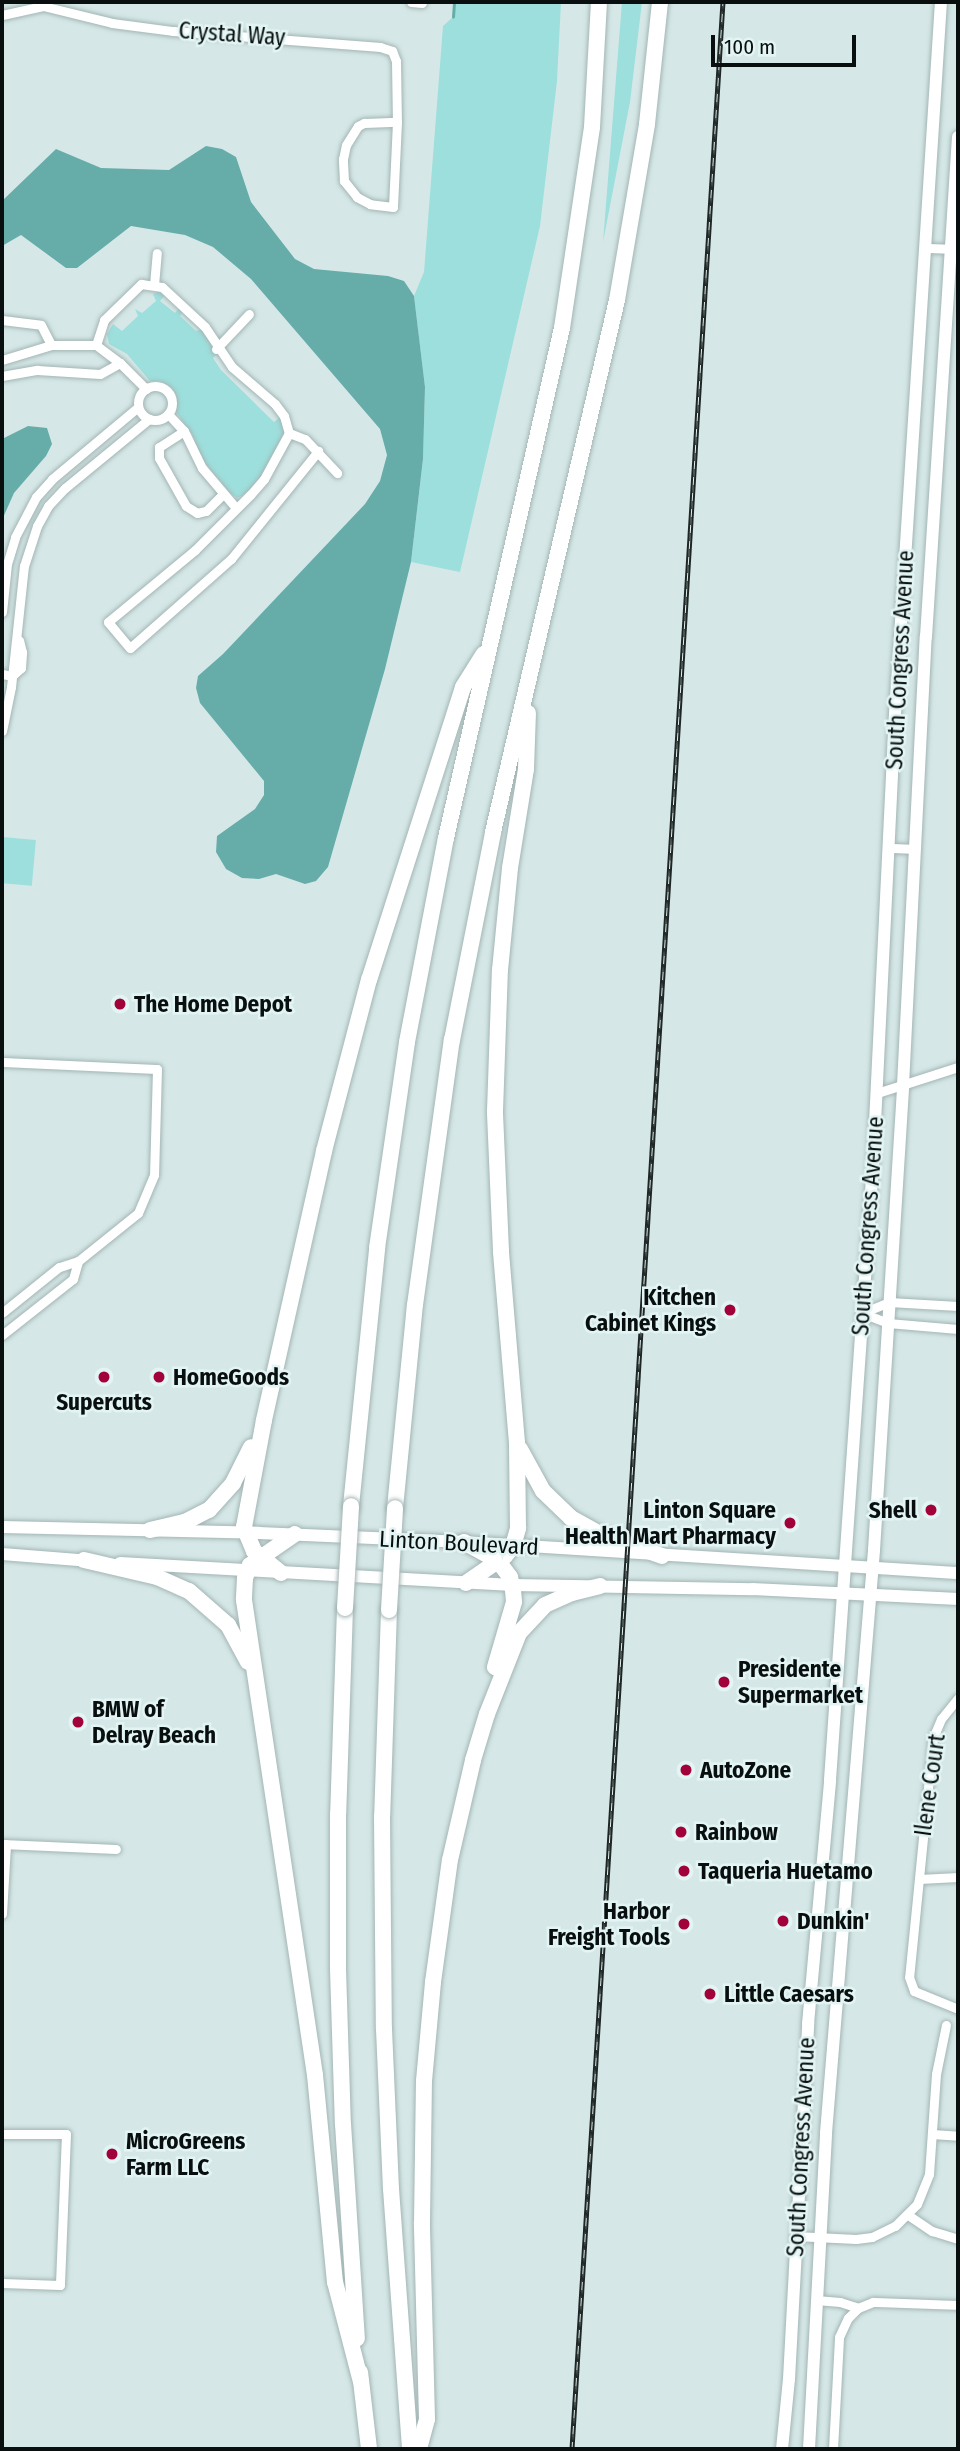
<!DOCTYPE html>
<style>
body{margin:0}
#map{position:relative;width:960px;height:2451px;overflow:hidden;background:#d5e8e7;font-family:"Fira Sans Condensed",sans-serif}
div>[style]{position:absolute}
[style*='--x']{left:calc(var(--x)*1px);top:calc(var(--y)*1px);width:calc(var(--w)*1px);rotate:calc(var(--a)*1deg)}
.green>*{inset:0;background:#9ddfdc;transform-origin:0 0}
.water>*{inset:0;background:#66adaa}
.stream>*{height:2.5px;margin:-1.25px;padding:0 1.25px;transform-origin:1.25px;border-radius:1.25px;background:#66adaa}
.roads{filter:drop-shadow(0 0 2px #a3b5b4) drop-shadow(0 0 2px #a3b5b4)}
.street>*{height:9px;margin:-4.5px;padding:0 4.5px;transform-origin:4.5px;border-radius:4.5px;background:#fff}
.street>.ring{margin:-4.5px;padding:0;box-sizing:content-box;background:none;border:9px solid #fff;border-radius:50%}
.secondary>*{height:12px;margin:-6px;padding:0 6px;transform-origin:6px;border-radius:6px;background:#fff}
.highway>*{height:16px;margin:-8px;padding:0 8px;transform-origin:8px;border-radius:8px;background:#fff}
.rail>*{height:5px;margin-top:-2.5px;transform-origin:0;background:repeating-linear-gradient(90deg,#e2f5f4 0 8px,#1f2726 0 16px);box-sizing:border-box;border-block:2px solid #1f2726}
.bridges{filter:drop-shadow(0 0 2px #a3b5b4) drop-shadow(0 0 2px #a3b5b4)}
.highway-bridge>*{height:16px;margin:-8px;padding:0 8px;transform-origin:8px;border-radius:8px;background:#fff}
.dots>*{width:19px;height:19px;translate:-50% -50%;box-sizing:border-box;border:4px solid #e2f5f4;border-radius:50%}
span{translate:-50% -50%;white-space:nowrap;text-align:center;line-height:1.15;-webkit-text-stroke:5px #e2f5f4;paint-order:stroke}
.street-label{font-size:23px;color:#090f0f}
.poi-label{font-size:23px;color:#090f0f;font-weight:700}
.left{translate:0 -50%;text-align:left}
.right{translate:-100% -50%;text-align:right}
.frame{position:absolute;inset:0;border:4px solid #090f0f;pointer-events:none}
.scale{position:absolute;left:711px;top:35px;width:145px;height:32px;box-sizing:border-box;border:4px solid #090f0f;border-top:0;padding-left:9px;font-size:21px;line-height:24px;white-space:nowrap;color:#090f0f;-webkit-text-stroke:5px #e2f5f4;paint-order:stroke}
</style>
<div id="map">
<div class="green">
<div style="clip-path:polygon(454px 2px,561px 2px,557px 81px,540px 226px,460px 572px,411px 562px,423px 460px,425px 387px,414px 296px,424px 272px,443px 26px,453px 17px)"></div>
<div style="clip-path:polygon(622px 2px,642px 2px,630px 102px,603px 242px)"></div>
<div style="clip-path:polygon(158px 292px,165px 295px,160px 301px,175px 313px,180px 307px,184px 310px,180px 316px,196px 331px,202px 329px,217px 354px,213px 358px,221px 370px,274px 422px,280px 417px,285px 432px,275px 457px,256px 484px,242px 496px,237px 498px,230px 493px,201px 458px,192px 434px,176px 412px,177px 397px,172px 388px,160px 381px,150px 381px,127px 354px,109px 344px,107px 334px,113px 324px,122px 331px,138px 316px,135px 309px,142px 313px,156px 301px,153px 294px)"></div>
<div style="left:2px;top:837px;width:34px;height:46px;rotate:5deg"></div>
</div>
<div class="water">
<div style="clip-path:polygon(206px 146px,222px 149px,236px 157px,251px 202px,295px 259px,314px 269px,388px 276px,404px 281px,414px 296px,425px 387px,423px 459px,411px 562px,385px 669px,328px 867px,316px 881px,305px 884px,276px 874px,259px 879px,242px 878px,226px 869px,216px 852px,217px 836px,255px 809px,264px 795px,264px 781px,200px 703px,196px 688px,198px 676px,223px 654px,365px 504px,380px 481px,387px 455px,380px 429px,251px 279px,213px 247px,185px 235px,131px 226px,77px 268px,66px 268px,21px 235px,2px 246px,2px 201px,56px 149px,101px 168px,169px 170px)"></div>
<div style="clip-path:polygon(28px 426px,47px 428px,52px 444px,46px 456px,14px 493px,2px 520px,2px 439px)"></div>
</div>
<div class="stream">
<div style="--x:453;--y:17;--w:15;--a:-86"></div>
</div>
<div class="roads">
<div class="street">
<div style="--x:411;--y:2;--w:11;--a:5"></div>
<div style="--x:2;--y:15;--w:42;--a:-12.4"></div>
<div style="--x:43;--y:6;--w:71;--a:13.8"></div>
<div style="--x:112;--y:23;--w:62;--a:7.5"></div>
<div style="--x:173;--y:31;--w:208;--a:4.4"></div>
<div style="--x:380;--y:47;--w:13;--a:18"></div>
<div style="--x:392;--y:51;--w:11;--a:68"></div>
<div style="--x:396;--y:61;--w:61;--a:89.1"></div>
<div style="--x:397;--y:122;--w:85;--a:92.7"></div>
<div style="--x:393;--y:207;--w:23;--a:-173"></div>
<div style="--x:370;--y:204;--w:15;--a:-152"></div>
<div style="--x:357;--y:197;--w:21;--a:-129"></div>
<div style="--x:344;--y:181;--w:22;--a:-93"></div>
<div style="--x:343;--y:159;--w:14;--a:-78"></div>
<div style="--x:346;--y:145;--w:22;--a:-58"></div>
<div style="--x:358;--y:126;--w:7;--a:-27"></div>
<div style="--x:364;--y:123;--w:33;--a:-2"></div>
<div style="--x:926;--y:248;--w:25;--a:2"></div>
<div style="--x:154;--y:285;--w:32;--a:-85"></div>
<div style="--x:2;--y:320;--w:39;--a:7"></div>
<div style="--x:41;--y:325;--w:22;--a:63"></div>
<div style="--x:96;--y:345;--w:26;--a:-72"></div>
<div style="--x:104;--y:320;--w:52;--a:-44.2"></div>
<div style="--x:141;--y:284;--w:21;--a:8"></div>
<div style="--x:162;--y:287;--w:59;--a:42.9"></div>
<div style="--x:205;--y:327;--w:48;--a:56"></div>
<div style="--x:232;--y:367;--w:57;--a:40.7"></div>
<div style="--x:275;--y:404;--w:15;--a:53"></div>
<div style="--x:284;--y:416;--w:18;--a:74"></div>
<div style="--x:289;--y:433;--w:52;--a:118.5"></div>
<div style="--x:264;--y:479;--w:21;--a:131"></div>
<div style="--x:250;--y:495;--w:78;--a:135"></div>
<div style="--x:195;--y:550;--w:113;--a:140.4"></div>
<div style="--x:108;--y:622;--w:34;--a:50"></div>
<div style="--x:130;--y:648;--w:135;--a:-41.4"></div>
<div style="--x:231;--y:559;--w:139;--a:-51.1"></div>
<div style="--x:216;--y:349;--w:48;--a:-46.7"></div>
<div style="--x:2;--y:360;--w:51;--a:-17"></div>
<div style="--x:51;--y:345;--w:45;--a:0"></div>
<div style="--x:96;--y:345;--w:30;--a:37"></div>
<div style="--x:120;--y:363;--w:37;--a:45"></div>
<div style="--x:2;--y:376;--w:36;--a:-10"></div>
<div style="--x:37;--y:370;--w:63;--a:3.6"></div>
<div style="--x:100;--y:374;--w:23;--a:-29"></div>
<div class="ring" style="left:138px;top:386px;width:25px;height:25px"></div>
<div style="--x:168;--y:414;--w:23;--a:47"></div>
<div style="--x:184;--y:431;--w:41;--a:64.1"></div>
<div style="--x:202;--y:468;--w:52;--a:49.6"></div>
<div style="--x:184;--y:431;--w:30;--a:147"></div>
<div style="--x:159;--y:447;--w:11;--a:90"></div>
<div style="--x:159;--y:458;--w:55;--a:60.6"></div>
<div style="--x:186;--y:506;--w:13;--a:32"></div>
<div style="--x:197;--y:513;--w:9;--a:-13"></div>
<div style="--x:206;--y:511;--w:23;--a:-45"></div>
<div style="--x:289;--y:433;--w:17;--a:21"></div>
<div style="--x:305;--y:439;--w:47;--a:46.7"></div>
<div style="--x:2;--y:612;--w:48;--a:-84.1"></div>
<div style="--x:7;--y:564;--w:28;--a:-73"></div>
<div style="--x:15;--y:537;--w:45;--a:-62.3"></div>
<div style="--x:36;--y:497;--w:24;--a:-48"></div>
<div style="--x:52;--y:479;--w:112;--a:-39.9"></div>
<div style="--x:2;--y:674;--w:10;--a:11"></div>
<div style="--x:12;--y:676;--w:12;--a:-42"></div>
<div style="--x:21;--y:668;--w:16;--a:-86"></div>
<div style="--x:22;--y:652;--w:12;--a:-104"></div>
<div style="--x:2;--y:731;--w:45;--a:-78.4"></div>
<div style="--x:11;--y:687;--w:122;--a:-83.9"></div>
<div style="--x:24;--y:566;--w:42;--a:-72"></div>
<div style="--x:37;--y:526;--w:23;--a:-61"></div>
<div style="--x:48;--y:506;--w:25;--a:-47"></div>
<div style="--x:65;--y:488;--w:109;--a:-39.4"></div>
<div style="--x:890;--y:848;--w:23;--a:2"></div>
<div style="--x:2;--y:1062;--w:155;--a:2.6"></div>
<div style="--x:157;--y:1069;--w:106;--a:91.6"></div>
<div style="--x:154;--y:1175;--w:41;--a:112.8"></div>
<div style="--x:138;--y:1213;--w:77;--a:141.3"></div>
<div style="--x:78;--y:1261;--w:20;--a:162"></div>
<div style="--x:59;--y:1267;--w:73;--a:141.1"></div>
<div style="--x:877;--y:1093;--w:85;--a:-17.8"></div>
<div style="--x:862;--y:1313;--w:29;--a:-22"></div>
<div style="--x:889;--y:1302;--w:69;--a:3.3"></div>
<div style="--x:862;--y:1313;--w:28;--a:21"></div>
<div style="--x:888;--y:1323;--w:70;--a:4.9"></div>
<div style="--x:2;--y:1335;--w:90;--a:-38.3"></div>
<div style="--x:73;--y:1279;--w:19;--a:-74"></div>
<div style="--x:958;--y:1698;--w:27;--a:129"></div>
<div style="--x:941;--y:1719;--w:21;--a:113"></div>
<div style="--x:933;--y:1738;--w:240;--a:95.7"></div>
<div style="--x:909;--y:1977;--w:15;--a:70"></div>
<div style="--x:914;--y:1991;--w:48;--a:22.2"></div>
<div style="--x:2;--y:1844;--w:114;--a:2.5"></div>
<div style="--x:919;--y:1879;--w:39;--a:-3"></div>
<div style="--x:2;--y:1914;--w:70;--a:-86.7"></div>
<div style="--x:2;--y:2134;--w:64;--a:0"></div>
<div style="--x:66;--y:2134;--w:151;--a:92.3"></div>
<div style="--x:60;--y:2285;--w:58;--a:-178"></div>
<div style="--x:932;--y:2134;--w:26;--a:4"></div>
<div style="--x:908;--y:2215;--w:29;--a:34"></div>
<div style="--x:932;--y:2231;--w:27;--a:17"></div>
<div style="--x:795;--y:2236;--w:61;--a:2.8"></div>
<div style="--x:856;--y:2239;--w:16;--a:-7"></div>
<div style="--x:872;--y:2237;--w:25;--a:-26"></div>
<div style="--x:895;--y:2226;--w:31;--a:-45"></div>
<div style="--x:917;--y:2204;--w:32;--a:-68"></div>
<div style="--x:929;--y:2174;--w:100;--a:-86"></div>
<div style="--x:936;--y:2074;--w:50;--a:-78.5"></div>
<div style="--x:816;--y:2300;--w:24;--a:5"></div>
<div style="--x:840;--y:2302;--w:19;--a:18"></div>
<div style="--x:833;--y:2449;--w:112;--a:-86.9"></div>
<div style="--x:839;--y:2337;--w:21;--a:-65"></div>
<div style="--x:848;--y:2318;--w:14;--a:-45"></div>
<div style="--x:858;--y:2308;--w:16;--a:-22"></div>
<div style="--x:873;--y:2302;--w:85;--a:2"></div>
</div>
<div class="secondary">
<div style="--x:2;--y:1527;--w:257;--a:1.3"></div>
<div style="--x:259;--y:1533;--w:205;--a:2.5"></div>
<div style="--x:464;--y:1542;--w:495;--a:3.6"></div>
<div style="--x:2;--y:1554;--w:89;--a:4.5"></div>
<div style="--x:120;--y:1563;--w:393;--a:3.2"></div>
<div style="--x:512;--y:1585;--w:241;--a:1"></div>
<div style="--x:753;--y:1589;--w:205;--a:2.8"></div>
<div style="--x:782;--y:2449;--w:70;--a:-84.3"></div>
<div style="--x:789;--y:2379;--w:356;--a:-86.9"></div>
<div style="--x:808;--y:2024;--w:245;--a:-84.8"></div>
<div style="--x:830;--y:1780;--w:617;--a:-86.01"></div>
<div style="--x:873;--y:1164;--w:466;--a:-87.2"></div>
<div style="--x:896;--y:699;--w:698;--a:-86.31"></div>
<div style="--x:809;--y:2449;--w:316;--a:-86.9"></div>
<div style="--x:826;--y:2133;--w:585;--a:-85.29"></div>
<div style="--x:874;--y:1550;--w:466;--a:-86.4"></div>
<div style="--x:903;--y:1085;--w:449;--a:-87.1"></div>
<div style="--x:926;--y:637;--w:501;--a:-86.34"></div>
</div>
<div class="highway">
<div style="--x:520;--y:1449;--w:48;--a:61.3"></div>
<div style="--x:543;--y:1491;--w:39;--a:44"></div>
<div style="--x:571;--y:1518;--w:31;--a:29"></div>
<div style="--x:598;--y:1533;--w:68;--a:19.8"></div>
<div style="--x:351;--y:1506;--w:259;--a:-84.2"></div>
<div style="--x:377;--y:1248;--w:208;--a:-81.7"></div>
<div style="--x:407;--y:1042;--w:208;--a:-79.2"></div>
<div style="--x:446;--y:838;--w:523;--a:-77.19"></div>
<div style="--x:562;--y:328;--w:203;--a:-81.5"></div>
<div style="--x:592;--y:127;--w:125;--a:-86.8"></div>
<div style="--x:395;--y:1508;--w:204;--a:-84.4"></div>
<div style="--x:415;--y:1305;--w:268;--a:-82.1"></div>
<div style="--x:452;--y:1040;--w:212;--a:-78.8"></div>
<div style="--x:493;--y:832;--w:546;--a:-76.88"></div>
<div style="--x:617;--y:300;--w:179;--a:-80.3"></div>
<div style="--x:647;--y:124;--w:123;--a:-83.9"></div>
<div style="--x:150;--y:1530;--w:36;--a:-13"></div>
<div style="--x:185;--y:1522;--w:27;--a:-27"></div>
<div style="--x:209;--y:1510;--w:36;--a:-48"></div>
<div style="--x:233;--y:1483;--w:40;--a:-63.4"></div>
<div style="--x:295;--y:1534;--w:55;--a:145.4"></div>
<div style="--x:250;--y:1565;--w:14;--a:111"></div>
<div style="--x:245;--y:1578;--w:22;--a:93"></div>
<div style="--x:244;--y:1600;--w:480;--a:81.5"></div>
<div style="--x:315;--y:2075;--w:208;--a:84.5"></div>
<div style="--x:335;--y:2282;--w:103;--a:75.4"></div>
<div style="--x:464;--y:1542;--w:39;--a:29"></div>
<div style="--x:498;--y:1561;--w:20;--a:53"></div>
<div style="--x:510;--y:1577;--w:13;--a:77"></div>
<div style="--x:513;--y:1590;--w:12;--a:85"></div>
<div style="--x:514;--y:1602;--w:68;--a:106.3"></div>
<div style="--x:84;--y:1560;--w:75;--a:13.1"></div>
<div style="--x:157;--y:1577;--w:35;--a:24"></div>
<div style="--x:189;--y:1591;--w:52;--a:41.1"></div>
<div style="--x:228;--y:1625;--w:42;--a:61.6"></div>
<div style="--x:281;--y:1573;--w:35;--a:-141"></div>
<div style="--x:254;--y:1551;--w:26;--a:-113"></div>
<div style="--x:244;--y:1527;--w:109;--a:-79.4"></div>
<div style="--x:264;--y:1420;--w:276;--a:-77.4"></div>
<div style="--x:324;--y:1151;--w:177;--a:-75.3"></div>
<div style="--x:369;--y:980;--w:308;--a:-72.2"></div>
<div style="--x:463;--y:687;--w:39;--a:-58"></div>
<div style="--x:466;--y:1583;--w:47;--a:-34.7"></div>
<div style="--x:505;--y:1556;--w:13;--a:-51"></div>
<div style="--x:513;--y:1546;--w:19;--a:-74"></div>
<div style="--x:518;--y:1528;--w:85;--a:-90.7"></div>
<div style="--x:517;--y:1443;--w:193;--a:-94.8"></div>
<div style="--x:501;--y:1251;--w:140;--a:-92.5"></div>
<div style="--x:495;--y:1111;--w:141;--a:-88"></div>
<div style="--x:500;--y:970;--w:102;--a:-84.4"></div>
<div style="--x:510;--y:868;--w:100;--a:-80.8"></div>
<div style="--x:526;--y:769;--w:56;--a:-88"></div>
<div style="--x:345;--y:1608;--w:206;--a:91.9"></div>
<div style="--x:338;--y:1814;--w:155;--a:90"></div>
<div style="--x:338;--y:1969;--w:155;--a:88.2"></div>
<div style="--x:343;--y:2124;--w:215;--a:86.3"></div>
<div style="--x:389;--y:1610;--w:206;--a:91.9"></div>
<div style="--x:382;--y:1816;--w:213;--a:89.5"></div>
<div style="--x:384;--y:2029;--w:160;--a:87.5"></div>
<div style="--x:391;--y:2189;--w:261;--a:85.8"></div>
<div style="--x:360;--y:2372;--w:78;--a:83.3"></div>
<div style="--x:419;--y:2449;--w:31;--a:-75"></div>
<div style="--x:427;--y:2419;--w:197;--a:-91.5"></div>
<div style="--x:422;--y:2222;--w:141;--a:-89.2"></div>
<div style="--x:424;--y:2081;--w:99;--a:-84.8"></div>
<div style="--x:433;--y:1982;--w:123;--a:-82.1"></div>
<div style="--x:450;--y:1860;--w:103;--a:-77"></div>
<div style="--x:473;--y:1760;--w:48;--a:-73.1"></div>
<div style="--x:487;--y:1714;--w:87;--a:-68.4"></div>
<div style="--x:519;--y:1633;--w:38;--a:-47"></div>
<div style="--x:545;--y:1605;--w:30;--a:-24"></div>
<div style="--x:572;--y:1593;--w:29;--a:-14"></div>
</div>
</div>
<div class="rail">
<div style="--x:572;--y:2449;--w:2452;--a:-86.47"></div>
</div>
<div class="bridges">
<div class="highway-bridge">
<div style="--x:345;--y:1608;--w:102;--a:-86.6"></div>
<div style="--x:389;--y:1610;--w:102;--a:-86.6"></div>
</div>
</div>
<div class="dots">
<div style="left:120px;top:1004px;background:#a1023a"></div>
<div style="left:730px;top:1310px;background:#a1023a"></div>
<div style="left:104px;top:1377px;background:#a1023a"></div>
<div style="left:159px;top:1377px;background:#a1023a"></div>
<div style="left:931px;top:1510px;background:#a1023a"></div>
<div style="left:790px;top:1523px;background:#a1023a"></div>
<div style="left:724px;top:1682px;background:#a1023a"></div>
<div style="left:78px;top:1722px;background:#a1023a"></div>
<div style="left:686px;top:1770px;background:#a1023a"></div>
<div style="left:681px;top:1832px;background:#a1023a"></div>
<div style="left:684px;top:1871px;background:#a1023a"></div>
<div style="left:783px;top:1921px;background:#a1023a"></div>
<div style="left:684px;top:1924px;background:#a1023a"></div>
<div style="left:710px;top:1994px;background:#a1023a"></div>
<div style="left:112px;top:2154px;background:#a1023a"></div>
</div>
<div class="street-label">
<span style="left:232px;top:34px;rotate:4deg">Crystal Way</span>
<span style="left:900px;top:660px;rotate:-87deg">South Congress Avenue</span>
<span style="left:868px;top:1226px;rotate:-86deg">South Congress Avenue</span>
<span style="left:459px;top:1543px;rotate:3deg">Linton Boulevard</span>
<span style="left:930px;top:1785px;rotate:-82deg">Ilene Court</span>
<span style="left:801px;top:2147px;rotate:-87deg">South Congress Avenue</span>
</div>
<div class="poi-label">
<span class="left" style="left:134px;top:1004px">The Home Depot</span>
<span class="right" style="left:716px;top:1310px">Kitchen<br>Cabinet Kings</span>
<span class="left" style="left:173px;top:1377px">HomeGoods</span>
<span style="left:104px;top:1402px">Supercuts</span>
<span class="right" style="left:776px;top:1523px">Linton Square<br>Health Mart Pharmacy</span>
<span class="right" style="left:917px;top:1510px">Shell</span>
<span class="left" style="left:738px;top:1682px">Presidente<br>Supermarket</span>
<span class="left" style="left:92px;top:1722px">BMW of<br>Delray Beach</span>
<span class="left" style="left:700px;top:1770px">AutoZone</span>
<span class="left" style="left:695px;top:1832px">Rainbow</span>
<span class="left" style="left:698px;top:1871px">Taqueria Huetamo</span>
<span class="right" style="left:670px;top:1924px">Harbor<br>Freight Tools</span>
<span class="left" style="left:797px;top:1921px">Dunkin'</span>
<span class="left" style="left:724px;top:1994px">Little Caesars</span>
<span class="left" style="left:126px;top:2154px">MicroGreens<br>Farm LLC</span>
</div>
<div class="frame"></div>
<div class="scale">100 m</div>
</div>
